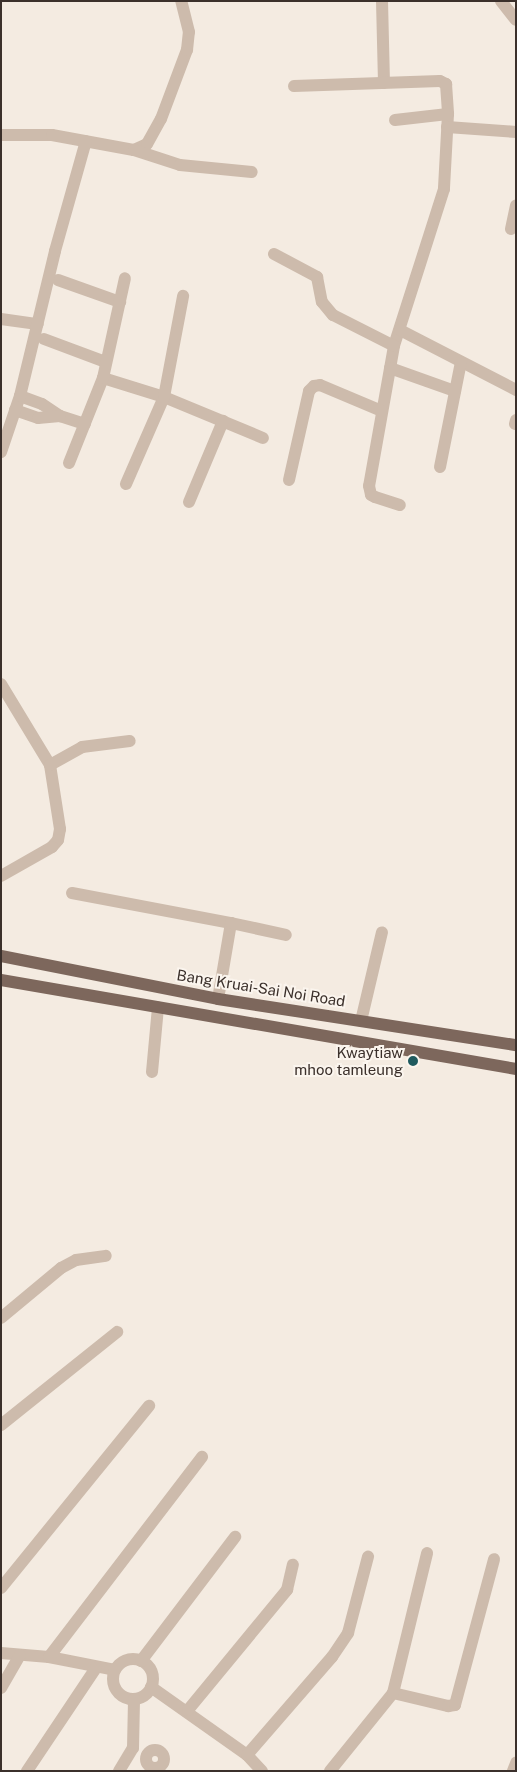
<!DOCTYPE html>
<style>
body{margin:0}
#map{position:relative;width:517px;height:1772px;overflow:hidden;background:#f4ebe1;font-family:"Public Sans",sans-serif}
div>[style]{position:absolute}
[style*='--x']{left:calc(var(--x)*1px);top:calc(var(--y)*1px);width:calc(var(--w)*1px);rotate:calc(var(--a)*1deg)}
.minor>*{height:12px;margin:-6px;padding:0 6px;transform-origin:6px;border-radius:6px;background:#cdbbac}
.minor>.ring{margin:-6px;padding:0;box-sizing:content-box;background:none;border:12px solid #cdbbac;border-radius:50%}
.major>*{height:12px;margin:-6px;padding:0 6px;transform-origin:6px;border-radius:6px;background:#7d675c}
.dots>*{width:14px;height:14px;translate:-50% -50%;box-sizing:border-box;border:2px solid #fbf5ee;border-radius:50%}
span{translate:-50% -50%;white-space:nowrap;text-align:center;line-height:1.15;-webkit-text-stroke:4px #fbf5ee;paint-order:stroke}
.street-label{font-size:15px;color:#3b302b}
.poi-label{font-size:15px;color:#3b302b}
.right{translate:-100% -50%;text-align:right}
.frame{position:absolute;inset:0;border:2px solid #3b302b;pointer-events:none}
</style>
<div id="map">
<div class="minor">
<div style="--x:382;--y:1;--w:82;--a:88.6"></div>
<div style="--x:501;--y:1;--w:24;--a:52"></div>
<div style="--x:294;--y:86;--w:146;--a:-2"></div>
<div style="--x:440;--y:81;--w:7;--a:27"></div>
<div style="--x:446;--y:84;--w:30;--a:86"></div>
<div style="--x:448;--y:114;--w:75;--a:93.1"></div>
<div style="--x:444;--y:189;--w:165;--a:107.7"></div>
<div style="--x:394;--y:346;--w:142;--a:100.1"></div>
<div style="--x:369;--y:486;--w:9;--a:77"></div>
<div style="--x:371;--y:495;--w:4;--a:27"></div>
<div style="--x:375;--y:497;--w:26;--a:18"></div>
<div style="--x:395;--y:120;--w:53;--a:-6.5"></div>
<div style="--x:447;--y:127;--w:69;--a:4.1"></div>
<div style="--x:1;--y:135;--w:51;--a:0"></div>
<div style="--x:52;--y:135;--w:83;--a:10.4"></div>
<div style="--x:134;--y:150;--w:14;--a:-25"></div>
<div style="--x:147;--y:144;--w:29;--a:-61"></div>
<div style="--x:161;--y:119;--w:74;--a:-69.4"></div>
<div style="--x:187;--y:50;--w:18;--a:-84"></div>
<div style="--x:189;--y:32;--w:32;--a:-104"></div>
<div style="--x:134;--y:150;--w:48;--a:18.1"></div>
<div style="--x:180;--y:165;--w:72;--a:5.6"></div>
<div style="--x:511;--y:229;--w:24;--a:-78"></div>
<div style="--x:274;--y:254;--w:49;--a:28.1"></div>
<div style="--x:317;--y:277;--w:25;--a:79"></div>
<div style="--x:322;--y:302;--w:17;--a:50"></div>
<div style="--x:333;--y:315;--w:68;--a:26.9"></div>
<div style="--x:58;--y:280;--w:66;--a:19.5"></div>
<div style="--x:1;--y:319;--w:37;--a:8"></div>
<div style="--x:400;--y:330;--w:131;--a:27.3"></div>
<div style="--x:44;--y:339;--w:66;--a:20.4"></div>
<div style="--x:390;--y:368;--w:69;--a:19.5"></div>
<div style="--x:103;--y:378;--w:64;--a:17.3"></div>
<div style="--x:164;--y:397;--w:107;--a:22.5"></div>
<div style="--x:20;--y:396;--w:23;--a:20"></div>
<div style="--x:42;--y:404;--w:22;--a:34"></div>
<div style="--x:60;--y:416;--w:26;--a:18"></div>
<div style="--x:15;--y:410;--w:24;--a:19"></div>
<div style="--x:38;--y:418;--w:22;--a:-5"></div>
<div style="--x:515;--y:424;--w:4;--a:-76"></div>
<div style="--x:1;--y:452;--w:59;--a:-71.3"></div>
<div style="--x:20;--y:396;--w:149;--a:-76.4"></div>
<div style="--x:55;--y:251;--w:114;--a:-74.3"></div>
<div style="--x:69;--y:463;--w:92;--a:-68.2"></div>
<div style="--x:103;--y:378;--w:102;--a:-77.6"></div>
<div style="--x:440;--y:467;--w:107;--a:-78.7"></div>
<div style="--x:289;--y:480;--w:91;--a:-77.3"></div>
<div style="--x:309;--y:391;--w:7;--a:-45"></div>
<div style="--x:314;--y:386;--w:6;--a:-9"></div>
<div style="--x:320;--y:385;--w:67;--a:22.8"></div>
<div style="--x:126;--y:484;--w:95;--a:-66.4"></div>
<div style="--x:164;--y:397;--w:103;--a:-79.3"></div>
<div style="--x:189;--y:502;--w:88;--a:-67.2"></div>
<div style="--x:1;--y:684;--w:95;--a:58.8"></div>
<div style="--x:50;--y:765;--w:65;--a:81.1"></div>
<div style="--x:60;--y:829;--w:11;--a:100"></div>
<div style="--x:58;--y:840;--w:9;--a:131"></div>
<div style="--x:52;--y:847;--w:59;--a:150.4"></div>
<div style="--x:50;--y:765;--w:37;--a:-29"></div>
<div style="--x:82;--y:747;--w:48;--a:-7.1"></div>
<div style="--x:72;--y:893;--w:162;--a:10.7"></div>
<div style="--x:231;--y:923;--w:77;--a:99.7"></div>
<div style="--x:231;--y:923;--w:56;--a:12.3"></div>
<div style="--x:361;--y:1021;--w:91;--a:-76.7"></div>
<div style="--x:152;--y:1072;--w:65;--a:-84.7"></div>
<div style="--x:1;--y:1318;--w:78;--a:-39.8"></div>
<div style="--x:61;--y:1268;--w:17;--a:-28"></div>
<div style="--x:76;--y:1260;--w:30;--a:-8"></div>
<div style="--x:1;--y:1425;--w:149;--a:-38.7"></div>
<div style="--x:1;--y:1588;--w:235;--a:-50.9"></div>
<div style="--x:1;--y:1653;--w:48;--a:4.8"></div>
<div style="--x:49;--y:1657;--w:67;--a:11.1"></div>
<div style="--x:49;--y:1657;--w:252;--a:-52.6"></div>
<div class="ring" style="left:113px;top:1659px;width:28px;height:28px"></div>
<div style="--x:141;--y:1661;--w:156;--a:-52.8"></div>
<div style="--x:151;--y:1687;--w:118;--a:35.3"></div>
<div style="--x:247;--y:1755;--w:22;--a:47"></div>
<div style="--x:1;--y:1688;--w:38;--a:-60"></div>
<div style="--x:393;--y:1693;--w:57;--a:13.3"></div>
<div style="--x:448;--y:1706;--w:7;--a:-8"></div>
<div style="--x:455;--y:1705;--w:151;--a:-75"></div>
<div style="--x:188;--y:1710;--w:156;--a:-50.5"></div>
<div style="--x:287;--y:1590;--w:26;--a:-77"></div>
<div class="ring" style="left:146px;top:1750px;width:6px;height:6px"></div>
<div style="--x:247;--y:1755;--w:130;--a:-49.1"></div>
<div style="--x:332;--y:1657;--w:29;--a:-56"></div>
<div style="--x:348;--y:1633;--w:79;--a:-75.3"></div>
<div style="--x:27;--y:1771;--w:124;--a:-56.2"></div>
<div style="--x:119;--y:1771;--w:27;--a:-59"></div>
<div style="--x:133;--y:1748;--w:49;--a:-88.8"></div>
<div style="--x:330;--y:1771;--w:100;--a:-51.1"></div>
<div style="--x:393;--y:1693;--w:144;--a:-76.3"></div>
<div style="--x:513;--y:1771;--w:9;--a:-69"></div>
</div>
<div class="major">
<div style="--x:1;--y:956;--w:221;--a:11.2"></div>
<div style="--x:218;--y:999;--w:302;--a:8.8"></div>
<div style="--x:1;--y:980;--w:523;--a:9.8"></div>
</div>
<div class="dots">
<div style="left:413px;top:1061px;background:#1f5a5e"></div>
</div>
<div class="street-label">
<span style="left:261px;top:988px;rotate:9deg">Bang Kruai-Sai Noi Road</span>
</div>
<div class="poi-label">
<span class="right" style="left:403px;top:1061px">Kwaytiaw<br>mhoo tamleung</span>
</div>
<div class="frame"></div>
</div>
